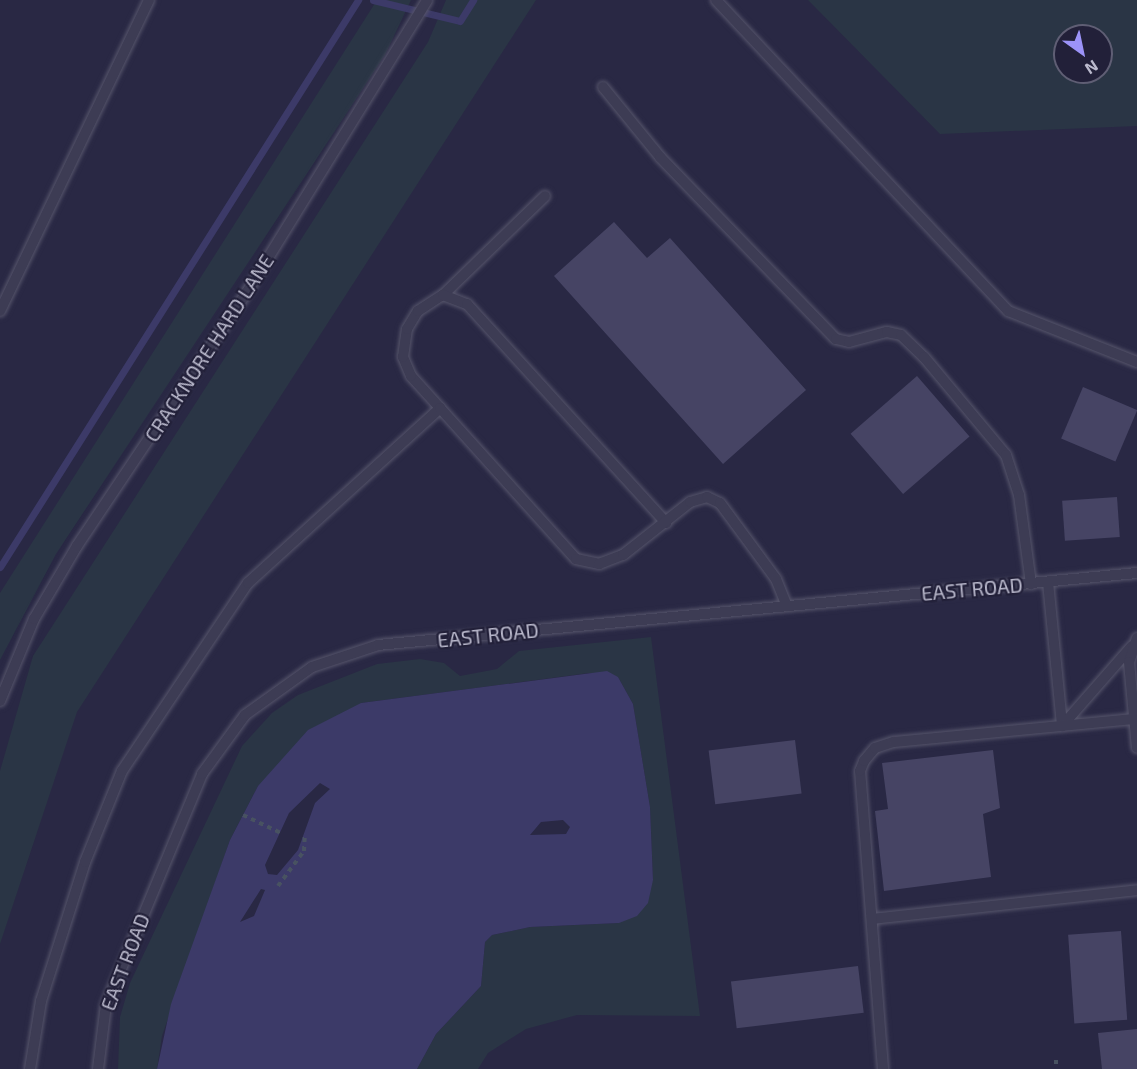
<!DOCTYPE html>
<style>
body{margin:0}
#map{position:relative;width:1137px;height:1069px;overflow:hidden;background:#292844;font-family:"Exo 2",sans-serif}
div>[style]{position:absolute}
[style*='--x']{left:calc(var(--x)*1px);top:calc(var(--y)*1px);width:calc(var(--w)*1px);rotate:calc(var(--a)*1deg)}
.green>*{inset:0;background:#2a3545}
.water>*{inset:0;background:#3c3a68}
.stream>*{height:7px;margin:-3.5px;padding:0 3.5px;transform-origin:3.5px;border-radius:3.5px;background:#3c3a68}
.building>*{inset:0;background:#464464;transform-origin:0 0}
.path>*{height:4px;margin-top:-2px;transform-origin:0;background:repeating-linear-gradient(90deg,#485261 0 4.5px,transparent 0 9px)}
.roads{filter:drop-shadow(0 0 2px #56556b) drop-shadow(0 0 2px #56556b)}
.service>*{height:10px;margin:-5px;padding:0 5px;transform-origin:5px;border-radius:5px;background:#3d3c54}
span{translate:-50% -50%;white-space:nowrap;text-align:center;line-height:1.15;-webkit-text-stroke:4.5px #222039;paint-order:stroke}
.street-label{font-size:20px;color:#bbbacd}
.north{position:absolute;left:1053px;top:24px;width:60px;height:60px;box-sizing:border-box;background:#222039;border:2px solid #5f5e74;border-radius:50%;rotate:147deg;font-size:16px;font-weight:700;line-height:24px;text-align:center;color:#bbbacd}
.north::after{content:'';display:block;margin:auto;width:21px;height:27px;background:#9c93f8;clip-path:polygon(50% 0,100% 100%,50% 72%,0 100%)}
</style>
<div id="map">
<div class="green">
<div style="clip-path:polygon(377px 0,411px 0,385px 55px,56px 554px,0 660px,0 593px)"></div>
<div style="clip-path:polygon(446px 0,536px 0,77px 712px,0 944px,0 771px,33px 656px,428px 42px)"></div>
<div style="clip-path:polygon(evenodd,808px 0,1137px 0,1137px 126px,940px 134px,808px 0,1065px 36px,1101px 36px,1101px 72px,1065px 72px,1065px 36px)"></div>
<div style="clip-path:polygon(651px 637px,700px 1016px,577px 1015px,526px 1029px,488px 1053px,478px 1069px,417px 1069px,436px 1034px,481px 986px,485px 942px,492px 935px,530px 927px,619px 923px,653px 879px,650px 807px,633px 704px,618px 677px,589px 673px,361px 703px,258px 786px,230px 840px,162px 1036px,157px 1069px,118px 1069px,120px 1017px,130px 983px,242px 746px,272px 713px,298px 695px,377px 664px,420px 659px,444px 663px,460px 676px,497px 669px,519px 651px)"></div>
</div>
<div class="water">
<div style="clip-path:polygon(evenodd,607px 671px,618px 677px,633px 704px,650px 807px,653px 880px,648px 903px,637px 916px,619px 923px,530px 927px,492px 935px,485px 942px,481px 986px,436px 1034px,417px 1069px,157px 1069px,171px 1004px,230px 840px,258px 786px,308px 730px,361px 703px,607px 671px,320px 783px,330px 789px,315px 803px,298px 850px,277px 875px,268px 874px,265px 865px,289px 813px,320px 783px,607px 671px,563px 820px,570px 827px,566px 834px,530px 835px,541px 822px,563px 820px,607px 671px,261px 889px,265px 890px,254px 916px,240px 922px,261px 889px)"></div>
</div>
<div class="stream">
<div style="--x:373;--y:0;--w:89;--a:13.6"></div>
<div style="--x:460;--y:21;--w:25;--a:-58"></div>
<div style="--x:0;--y:567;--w:671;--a:-57.73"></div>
</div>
<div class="building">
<div style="clip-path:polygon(614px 222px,647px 258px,670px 238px,806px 390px,723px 464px,554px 276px)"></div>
<div style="left:917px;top:376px;width:80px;height:88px;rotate:49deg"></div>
<div style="left:1083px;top:387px;width:59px;height:56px;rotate:23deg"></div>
<div style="left:1117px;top:497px;width:40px;height:55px;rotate:86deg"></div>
<div style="left:795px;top:740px;width:54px;height:87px;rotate:83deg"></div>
<div style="clip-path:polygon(993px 750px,1000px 808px,983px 814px,991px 877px,884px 891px,875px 811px,888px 809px,882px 763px)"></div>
<div style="left:1121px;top:931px;width:89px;height:53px;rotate:86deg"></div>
<div style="left:858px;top:966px;width:47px;height:128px;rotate:83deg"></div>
<div style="clip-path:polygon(1137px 1029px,1137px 1069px,1102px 1069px,1098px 1033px)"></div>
</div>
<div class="path">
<div style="--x:243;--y:815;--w:42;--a:25.3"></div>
<div style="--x:278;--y:886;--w:44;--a:-53.4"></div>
<div style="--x:304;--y:851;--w:18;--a:-87"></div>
<div style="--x:1056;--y:1060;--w:9;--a:90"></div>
</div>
<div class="roads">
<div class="service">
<div style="--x:716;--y:0;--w:427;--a:46.8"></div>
<div style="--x:1008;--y:311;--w:139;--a:21.6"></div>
<div style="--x:603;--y:87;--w:90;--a:50.8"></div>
<div style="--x:660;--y:157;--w:253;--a:46"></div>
<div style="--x:836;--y:339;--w:13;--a:13"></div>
<div style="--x:849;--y:342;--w:39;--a:-15"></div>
<div style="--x:887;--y:332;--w:14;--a:12"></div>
<div style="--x:901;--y:335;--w:32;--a:44"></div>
<div style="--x:924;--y:357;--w:128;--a:50.1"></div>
<div style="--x:1006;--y:455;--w:42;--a:72"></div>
<div style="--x:1019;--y:495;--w:90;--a:82.3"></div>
<div style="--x:443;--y:295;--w:142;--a:-44.1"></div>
<div style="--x:0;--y:311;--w:345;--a:-64.4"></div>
<div style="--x:440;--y:408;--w:43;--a:-132.2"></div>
<div style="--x:411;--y:376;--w:21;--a:-113"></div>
<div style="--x:403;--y:357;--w:28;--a:-82"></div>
<div style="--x:407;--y:329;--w:21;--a:-59"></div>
<div style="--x:418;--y:311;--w:30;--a:-33"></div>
<div style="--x:443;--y:295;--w:26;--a:21"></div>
<div style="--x:467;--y:304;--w:296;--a:47.7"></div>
<div style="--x:1048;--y:582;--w:145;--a:84.4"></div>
<div style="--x:1062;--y:726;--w:106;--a:-48.8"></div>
<div style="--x:1137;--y:638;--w:25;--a:108"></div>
<div style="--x:1129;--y:662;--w:86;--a:84.7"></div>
<div style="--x:0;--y:701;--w:89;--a:-67.5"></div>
<div style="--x:34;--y:619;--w:85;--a:-59.5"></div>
<div style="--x:77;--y:546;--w:306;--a:-56.2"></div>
<div style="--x:247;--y:292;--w:343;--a:-58.3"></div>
<div style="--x:872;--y:919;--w:267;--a:-6.2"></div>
<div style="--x:30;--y:1069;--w:69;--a:-80.8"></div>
<div style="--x:41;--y:1001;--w:146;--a:-72.4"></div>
<div style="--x:85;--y:862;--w:98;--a:-67.9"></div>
<div style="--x:122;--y:771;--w:226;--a:-56.2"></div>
<div style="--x:248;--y:583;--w:260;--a:-42.3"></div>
<div style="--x:440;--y:408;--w:203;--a:48"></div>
<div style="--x:576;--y:559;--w:24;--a:12"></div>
<div style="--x:599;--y:564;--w:26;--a:-21"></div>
<div style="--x:623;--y:555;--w:85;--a:-38.3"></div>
<div style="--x:690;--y:502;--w:18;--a:-16"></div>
<div style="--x:707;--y:497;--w:14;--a:25"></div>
<div style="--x:720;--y:503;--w:94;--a:53.6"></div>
<div style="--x:776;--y:579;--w:29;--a:68"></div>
<div style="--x:98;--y:1069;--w:64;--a:-82.9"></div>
<div style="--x:106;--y:1005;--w:250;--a:-67.4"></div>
<div style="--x:202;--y:774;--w:73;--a:-53.9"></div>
<div style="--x:245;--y:715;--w:82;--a:-35.6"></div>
<div style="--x:312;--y:667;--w:70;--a:-18.4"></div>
<div style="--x:378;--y:645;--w:762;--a:-5.42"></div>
<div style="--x:883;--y:1069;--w:299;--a:-94.4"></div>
<div style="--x:860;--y:771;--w:11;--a:-68"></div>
<div style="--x:864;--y:761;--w:17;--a:-50"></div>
<div style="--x:875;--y:748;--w:20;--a:-18"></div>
<div style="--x:894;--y:742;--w:241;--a:-5.5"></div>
</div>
</div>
<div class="street-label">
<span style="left:209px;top:348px;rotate:-57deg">CRACKNORE HARD LANE</span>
<span style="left:972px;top:589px;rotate:-5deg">EAST ROAD</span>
<span style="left:488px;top:635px;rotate:-6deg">EAST ROAD</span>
<span style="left:125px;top:962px;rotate:-69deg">EAST ROAD</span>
</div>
<div class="north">N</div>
</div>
